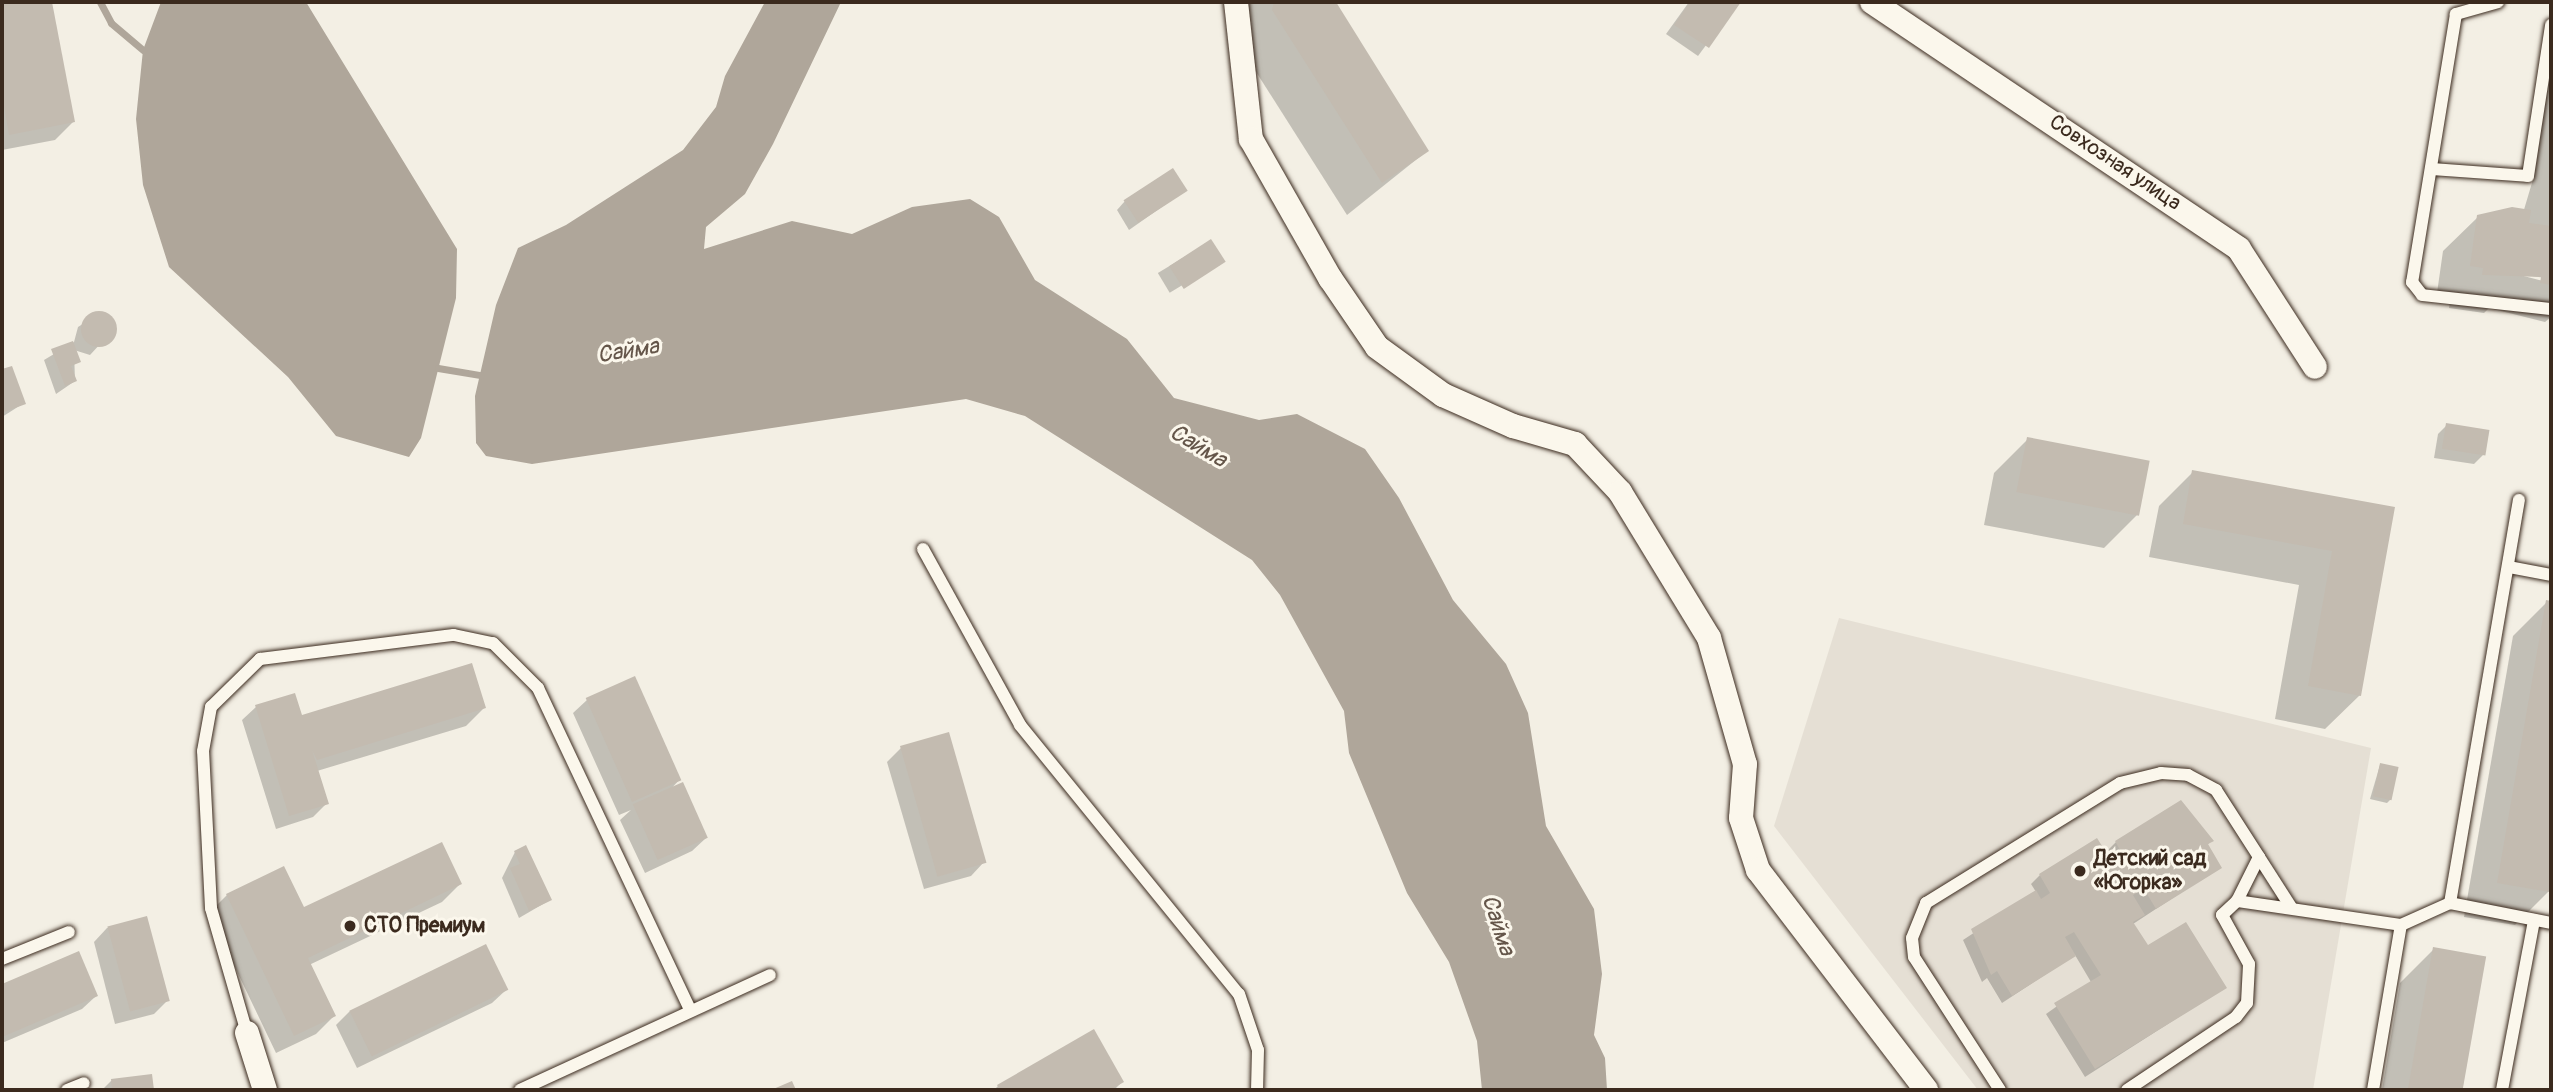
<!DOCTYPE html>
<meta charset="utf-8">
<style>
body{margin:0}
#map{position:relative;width:2553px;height:1092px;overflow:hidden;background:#f3efe4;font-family:Pangolin,sans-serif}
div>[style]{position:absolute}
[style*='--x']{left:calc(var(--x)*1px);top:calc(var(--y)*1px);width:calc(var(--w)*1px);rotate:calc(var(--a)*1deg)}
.built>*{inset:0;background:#e5dfd4}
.water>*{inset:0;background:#afa69a}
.shadow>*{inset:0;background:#0003;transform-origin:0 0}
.stream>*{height:7px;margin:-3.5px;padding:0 3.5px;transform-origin:3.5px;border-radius:3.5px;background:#afa69a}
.building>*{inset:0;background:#c3bbb0;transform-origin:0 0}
.round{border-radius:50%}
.roads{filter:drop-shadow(0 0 2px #3b2a1e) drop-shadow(0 0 2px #3b2a1e)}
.lane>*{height:12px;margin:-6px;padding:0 6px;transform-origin:6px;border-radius:6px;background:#fbf7ec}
.street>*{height:24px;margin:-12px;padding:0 12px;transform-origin:12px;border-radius:12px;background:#fbf7ec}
.dots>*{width:19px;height:19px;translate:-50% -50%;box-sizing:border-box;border:4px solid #fbf7ec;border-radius:50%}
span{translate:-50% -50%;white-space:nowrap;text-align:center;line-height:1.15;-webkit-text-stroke:6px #fbf7ec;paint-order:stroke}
.street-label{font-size:21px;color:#3b2a1e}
.poi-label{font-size:21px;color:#3b2a1e;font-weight:700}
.left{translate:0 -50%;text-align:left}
.water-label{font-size:23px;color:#645549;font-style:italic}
.frame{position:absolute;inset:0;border:4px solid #3b2a1e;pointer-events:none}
</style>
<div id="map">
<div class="built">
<div style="clip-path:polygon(1839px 618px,2371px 748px,2313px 1090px,1978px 1090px,1774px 826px)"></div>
</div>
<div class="water">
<div style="clip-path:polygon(161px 2px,306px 2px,457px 249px,456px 298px,421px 438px,409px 457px,336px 436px,288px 377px,169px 267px,143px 185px,136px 119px,143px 50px)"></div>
<div style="clip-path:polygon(765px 2px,841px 2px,773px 144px,745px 194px,706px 227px,704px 249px,792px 221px,852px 234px,912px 207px,970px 199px,999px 217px,1035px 280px,1127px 339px,1174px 398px,1259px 420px,1297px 414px,1365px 449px,1399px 498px,1453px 600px,1506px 664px,1528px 713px,1546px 826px,1594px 909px,1602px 974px,1594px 1035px,1605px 1058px,1607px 1090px,1482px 1090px,1477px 1041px,1449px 962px,1407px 893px,1349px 753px,1344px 711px,1280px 595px,1252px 560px,1025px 416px,966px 399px,532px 464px,486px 456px,476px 443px,475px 396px,496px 305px,518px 248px,566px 225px,683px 150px,716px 107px,725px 76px)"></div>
</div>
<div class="shadow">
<div style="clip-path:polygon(2px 2px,50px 2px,73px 122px,55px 140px,2px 150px)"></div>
<div style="clip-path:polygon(1246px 2px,1335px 2px,1427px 151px,1347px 215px,1239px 45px)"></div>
<div style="clip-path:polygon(1689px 2px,1738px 2px,1698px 56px,1666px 34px)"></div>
<div style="clip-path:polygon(2551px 44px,2551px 279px,2512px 273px,2551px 283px,2551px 317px,2545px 322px,2489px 308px,2484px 313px,2449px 308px,2450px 302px,2436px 300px,2443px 251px,2478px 217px,2523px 213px,2534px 176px,2530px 167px)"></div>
<div style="clip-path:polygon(1186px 190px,1129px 230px,1117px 210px,1125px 201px)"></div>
<div style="left:1211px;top:241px;width:23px;height:62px;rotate:59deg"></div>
<div style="clip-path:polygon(100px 313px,115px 328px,90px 355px,74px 350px,75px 381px,56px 394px,44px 360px,74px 342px,78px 327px)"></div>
<div style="clip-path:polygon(10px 368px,24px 403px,2px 417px,2px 371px)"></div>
<div style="clip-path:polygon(2447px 425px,2483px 455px,2474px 464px,2434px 458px,2438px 434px)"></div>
<div style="clip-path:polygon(2028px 439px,2138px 514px,2104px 548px,1984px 525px,1994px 473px)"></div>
<div style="clip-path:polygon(2193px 472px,2393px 508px,2360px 695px,2325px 729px,2275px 719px,2299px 585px,2149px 557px,2159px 506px)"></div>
<div style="clip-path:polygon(2547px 602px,2549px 891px,2515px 925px,2464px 917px,2513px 636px)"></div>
<div style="clip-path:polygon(634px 678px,680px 779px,670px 790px,706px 838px,692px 851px,645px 873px,620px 820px,631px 810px,619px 815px,573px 713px,587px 700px)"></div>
<div style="clip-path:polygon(256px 707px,301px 719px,484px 708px,466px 726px,317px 771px,327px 803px,313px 817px,276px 829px,242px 720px)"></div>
<div style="clip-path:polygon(901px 748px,984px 862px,971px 876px,924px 889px,887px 762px)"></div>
<div style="clip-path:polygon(2380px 765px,2391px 799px,2387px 803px,2370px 799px)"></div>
<div style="clip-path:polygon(2211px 841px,2207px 845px,2220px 867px,2133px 924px,2148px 948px,2224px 988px,2085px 1077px,2046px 1014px,2091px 982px,2075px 955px,2002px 1003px,1987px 978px,1982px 982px,1963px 940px,2036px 892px,2031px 884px,2040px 875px,2105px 853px,2116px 842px)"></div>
<div style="clip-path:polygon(515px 852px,550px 900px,519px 918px,502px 878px)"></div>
<div style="clip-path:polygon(460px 884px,442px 902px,309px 965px,334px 1016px,316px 1034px,276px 1053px,209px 913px,227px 895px,303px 910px)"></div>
<div style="clip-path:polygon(146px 918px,167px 1001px,154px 1014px,115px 1024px,94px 942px,107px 928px)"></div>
<div style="clip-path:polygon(2434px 949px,2484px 958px,2462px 1090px,2382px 1090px,2400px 983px)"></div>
<div style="clip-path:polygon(78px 953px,96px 996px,82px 1009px,2px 1043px,2px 985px)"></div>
<div style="clip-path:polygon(506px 990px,492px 1003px,357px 1068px,336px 1025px,350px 1011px)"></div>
<div style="clip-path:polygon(150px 1076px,152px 1090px,102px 1090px,111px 1081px)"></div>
<div style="clip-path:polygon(1122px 1082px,1114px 1090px,994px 1090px,998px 1086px)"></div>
</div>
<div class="stream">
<div style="--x:100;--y:2;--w:24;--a:62"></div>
<div style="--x:111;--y:23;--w:42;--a:40.2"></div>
<div style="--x:438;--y:368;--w:43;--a:9.5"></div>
</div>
<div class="building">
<div style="clip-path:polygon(2px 2px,52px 2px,75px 122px,9px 135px,2px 94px)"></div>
<div style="clip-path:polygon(1274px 2px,1336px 2px,1429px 151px,1382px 183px,1272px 10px)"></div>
<div style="clip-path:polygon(1690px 2px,1741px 2px,1709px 48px,1674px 25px)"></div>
<div style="left:1173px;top:168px;width:27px;height:59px;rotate:57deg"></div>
<div style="clip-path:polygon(2512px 207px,2531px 210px,2529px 223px,2551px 226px,2551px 285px,2540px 283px,2541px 277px,2482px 275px,2483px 268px,2470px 266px,2477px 215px)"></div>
<div style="left:1211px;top:239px;width:27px;height:50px;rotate:57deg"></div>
<div class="round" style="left:81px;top:311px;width:36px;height:36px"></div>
<div style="clip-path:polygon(73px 341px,81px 362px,71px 366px,77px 381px,65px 386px,51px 349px)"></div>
<div style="clip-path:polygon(12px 366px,26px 404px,4px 412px,2px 369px)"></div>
<div style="left:2446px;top:423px;width:44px;height:26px;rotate:9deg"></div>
<div style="left:2027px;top:437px;width:125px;height:56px;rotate:11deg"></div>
<div style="clip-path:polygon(2192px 470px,2395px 507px,2361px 696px,2308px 686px,2332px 551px,2183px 524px)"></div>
<div style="clip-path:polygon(2546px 600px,2551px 601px,2550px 892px,2497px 883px)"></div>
<div style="clip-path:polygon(472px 663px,486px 708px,317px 760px,312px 750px,329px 804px,289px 816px,255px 705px,295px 693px,302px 715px)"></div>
<div style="left:635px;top:676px;width:114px;height:54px;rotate:66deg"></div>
<div style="left:949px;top:732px;width:136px;height:51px;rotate:74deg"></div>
<div style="left:2380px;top:763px;width:19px;height:34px;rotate:12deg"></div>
<div style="left:683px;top:782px;width:61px;height:55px;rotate:66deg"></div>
<div style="clip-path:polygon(2181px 800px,2214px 841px,2208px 844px,2222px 868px,2156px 909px,2144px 889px,2133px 895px,2145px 915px,2133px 922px,2148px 945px,2186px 922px,2227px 988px,2095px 1069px,2054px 1003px,2101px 975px,2074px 932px,2065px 937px,2076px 956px,2012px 996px,1997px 971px,1991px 975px,1971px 929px,2036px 890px,2041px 899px,2050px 893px,2039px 874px,2097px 838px,2109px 857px,2120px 850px,2115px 841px)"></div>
<div style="clip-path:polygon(442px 842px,462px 884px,308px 958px,336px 1016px,294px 1036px,226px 894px,284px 866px,304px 907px)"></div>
<div style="clip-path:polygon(526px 845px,552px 900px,529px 911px,510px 868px,520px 864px,514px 851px)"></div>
<div style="left:147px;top:916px;width:88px;height:41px;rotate:75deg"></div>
<div style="left:486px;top:944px;width:51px;height:152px;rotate:64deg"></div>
<div style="left:2433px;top:947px;width:54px;height:145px;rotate:10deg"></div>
<div style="clip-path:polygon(79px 951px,98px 996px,2px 1037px,2px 984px)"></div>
<div style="clip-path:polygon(1094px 1029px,1124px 1082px,1110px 1090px,1000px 1090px,997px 1085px)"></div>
<div style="clip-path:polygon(152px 1074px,154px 1090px,112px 1090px,111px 1079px)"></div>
<div style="clip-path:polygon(792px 1081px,796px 1090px,771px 1090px)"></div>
</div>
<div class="roads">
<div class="lane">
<div style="--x:2498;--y:2;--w:44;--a:164.1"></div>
<div style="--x:2456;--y:14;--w:272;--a:99.3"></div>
<div style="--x:2412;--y:282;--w:16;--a:52"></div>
<div style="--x:2422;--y:295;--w:130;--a:6.2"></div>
<div style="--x:2431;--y:169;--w:97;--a:4.1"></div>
<div style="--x:2528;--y:176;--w:153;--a:-81.3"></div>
<div style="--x:923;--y:549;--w:201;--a:61.1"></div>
<div style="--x:1020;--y:725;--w:347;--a:50.9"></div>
<div style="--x:1239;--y:994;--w:59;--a:71.3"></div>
<div style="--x:1258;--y:1050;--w:40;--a:91.4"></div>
<div style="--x:2509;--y:567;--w:43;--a:10.8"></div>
<div style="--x:2259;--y:857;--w:59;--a:57.4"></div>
<div style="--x:2450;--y:903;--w:409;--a:-80.3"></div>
<div style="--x:2;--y:959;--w:72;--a:-21.9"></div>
<div style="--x:247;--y:1033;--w:130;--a:-106.1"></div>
<div style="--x:211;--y:908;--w:157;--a:-92.9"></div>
<div style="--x:203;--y:751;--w:45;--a:-79.7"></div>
<div style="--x:211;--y:707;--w:69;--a:-44.4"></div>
<div style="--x:260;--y:659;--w:195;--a:-7.1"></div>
<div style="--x:454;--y:635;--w:40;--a:12"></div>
<div style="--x:493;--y:643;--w:64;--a:45"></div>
<div style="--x:538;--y:688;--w:357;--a:64.7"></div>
<div style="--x:67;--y:1090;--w:18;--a:-22"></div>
<div style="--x:520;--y:1090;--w:275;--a:-24.7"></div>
<div style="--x:2000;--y:1090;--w:158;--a:-122.9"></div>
<div style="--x:1914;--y:957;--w:19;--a:-96"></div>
<div style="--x:1912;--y:938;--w:38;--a:-68"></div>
<div style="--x:1926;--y:903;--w:228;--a:-31.7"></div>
<div style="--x:2120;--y:783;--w:42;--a:-13.7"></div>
<div style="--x:2161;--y:773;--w:27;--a:4"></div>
<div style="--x:2188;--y:775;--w:32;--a:28"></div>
<div style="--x:2216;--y:790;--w:80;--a:57.3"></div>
<div style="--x:2259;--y:857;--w:49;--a:116.6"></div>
<div style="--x:2127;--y:1090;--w:131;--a:-33.8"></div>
<div style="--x:2236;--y:1017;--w:18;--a:-52"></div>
<div style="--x:2247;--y:1003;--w:39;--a:-87"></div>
<div style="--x:2249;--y:964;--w:56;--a:-118.9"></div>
<div style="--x:2222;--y:915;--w:21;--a:-43"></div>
<div style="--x:2237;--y:901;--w:166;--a:8.3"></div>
<div style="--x:2373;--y:1090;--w:167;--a:-80.4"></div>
<div style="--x:2401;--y:925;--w:54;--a:-24.2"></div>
<div style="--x:2450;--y:903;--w:103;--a:11.2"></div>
<div style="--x:2502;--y:1090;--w:173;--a:-79.3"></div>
</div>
<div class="street">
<div style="--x:1236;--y:2;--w:138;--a:83.8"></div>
<div style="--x:1251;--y:139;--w:160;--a:60.4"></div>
<div style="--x:1330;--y:278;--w:83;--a:55.7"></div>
<div style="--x:1377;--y:347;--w:82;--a:36"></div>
<div style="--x:1443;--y:395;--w:77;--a:23.9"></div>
<div style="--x:1513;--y:426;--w:65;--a:16.2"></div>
<div style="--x:1575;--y:444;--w:66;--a:46.8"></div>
<div style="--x:1620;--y:492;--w:171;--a:58.6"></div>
<div style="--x:1709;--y:638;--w:131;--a:74.1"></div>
<div style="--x:1745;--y:764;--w:54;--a:94.2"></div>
<div style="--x:1741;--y:818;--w:55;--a:71.9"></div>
<div style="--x:1758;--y:870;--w:277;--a:52.6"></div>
<div style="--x:1872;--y:2;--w:442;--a:33.9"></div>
<div style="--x:2239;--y:249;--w:140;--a:57.2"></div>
<div style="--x:247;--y:1033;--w:60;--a:72.5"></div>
</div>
</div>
<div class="dots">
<div style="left:2080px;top:871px;background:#3b2a1e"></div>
<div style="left:350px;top:926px;background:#3b2a1e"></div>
</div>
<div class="street-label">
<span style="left:2115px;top:163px;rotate:34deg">Совхозная улица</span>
</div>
<div class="poi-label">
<span class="left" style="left:2094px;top:871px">Детский сад<br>«Югорка»</span>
<span class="left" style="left:364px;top:926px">СТО Премиум</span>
</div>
<div class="water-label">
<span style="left:628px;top:351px;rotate:-9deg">Сайма</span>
<span style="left:1198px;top:446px;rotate:31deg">Сайма</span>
<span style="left:1498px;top:925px;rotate:72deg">Сайма</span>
</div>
<div class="frame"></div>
</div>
